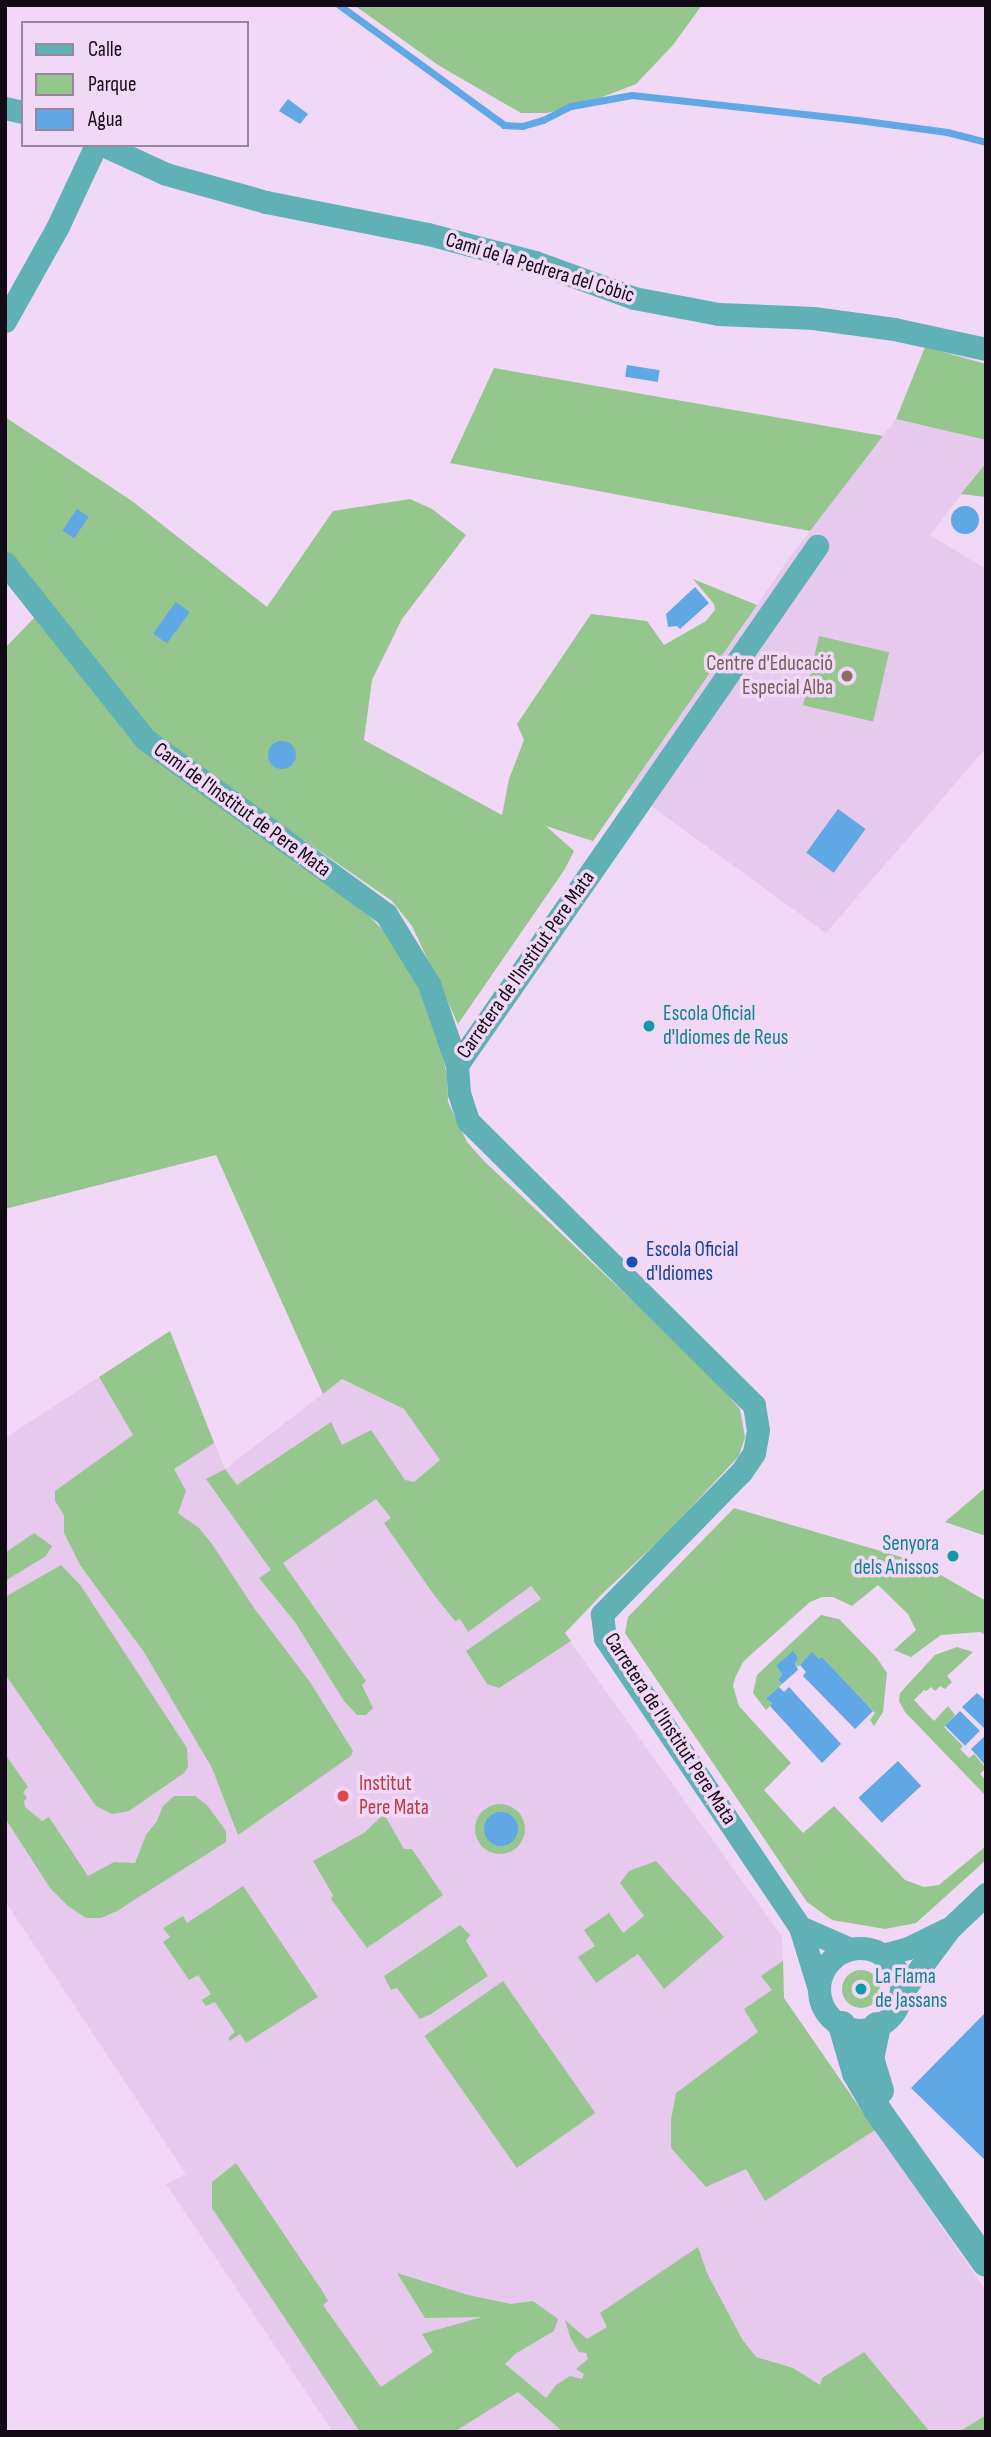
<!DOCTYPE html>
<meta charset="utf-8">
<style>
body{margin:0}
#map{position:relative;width:991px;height:2437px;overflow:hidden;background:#f1d8f6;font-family:"Sofia Sans Condensed",sans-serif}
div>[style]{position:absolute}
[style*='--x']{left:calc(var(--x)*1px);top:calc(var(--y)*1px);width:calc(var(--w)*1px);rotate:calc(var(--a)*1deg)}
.built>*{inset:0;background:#e7c9ed}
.green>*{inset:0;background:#95c68e;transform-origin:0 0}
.round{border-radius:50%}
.water>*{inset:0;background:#5fa7e5;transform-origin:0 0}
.stream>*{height:7px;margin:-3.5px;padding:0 3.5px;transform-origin:3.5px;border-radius:3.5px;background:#5fa7e5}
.minor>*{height:23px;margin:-11.5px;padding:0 11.5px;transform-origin:11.5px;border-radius:11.5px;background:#60b1b6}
.minor>.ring{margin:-11.5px;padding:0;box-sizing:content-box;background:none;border:23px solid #60b1b6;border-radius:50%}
.tertiary>*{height:28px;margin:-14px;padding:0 14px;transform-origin:14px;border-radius:14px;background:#60b1b6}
.dots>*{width:19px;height:19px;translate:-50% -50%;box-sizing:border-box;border:4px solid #f1d8f6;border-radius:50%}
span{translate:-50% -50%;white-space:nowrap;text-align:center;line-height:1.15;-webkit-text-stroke:7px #f1d8f6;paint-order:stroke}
.street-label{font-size:21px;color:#120a14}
.education-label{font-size:21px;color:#785e54}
.right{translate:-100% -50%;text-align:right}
.culture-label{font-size:21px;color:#0d838f}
.left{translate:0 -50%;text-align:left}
.transit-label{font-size:21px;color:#164399}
.health-label{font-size:21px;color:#be3a42}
.frame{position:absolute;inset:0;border:7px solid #120a14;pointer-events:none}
.legend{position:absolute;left:21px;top:21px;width:228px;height:126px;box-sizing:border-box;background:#f1d8f6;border:2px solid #98869c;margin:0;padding:9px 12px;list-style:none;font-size:21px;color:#120a14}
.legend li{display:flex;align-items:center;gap:14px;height:35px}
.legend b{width:35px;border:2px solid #98869c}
</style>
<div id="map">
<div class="built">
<div style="clip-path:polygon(896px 419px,986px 440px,986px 463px,930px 535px,986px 569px,986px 748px,826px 933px,629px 790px,790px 557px)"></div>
<div style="clip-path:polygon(170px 1331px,225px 1469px,342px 1379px,404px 1409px,782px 1937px,784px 1998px,986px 2291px,986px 2432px,333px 2432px,166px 2184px,186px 2174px,5px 1901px,5px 1438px)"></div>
</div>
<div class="green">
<div style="clip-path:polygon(354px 5px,702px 5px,673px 45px,636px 84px,592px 101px,547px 113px,521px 113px,438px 65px)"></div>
<div style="clip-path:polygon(925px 347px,986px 364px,986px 440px,896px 419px)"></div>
<div style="clip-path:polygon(494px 368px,883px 436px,810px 531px,450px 463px)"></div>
<div style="clip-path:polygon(5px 417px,132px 501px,267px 607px,333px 511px,410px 499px,432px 509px,466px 535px,402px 619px,372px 680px,364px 740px,502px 815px,509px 779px,524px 740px,517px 724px,591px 614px,647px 621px,664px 645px,706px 621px,715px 610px,714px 604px,693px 579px,757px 605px,593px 841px,546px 826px,574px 851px,565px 869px,458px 1024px,412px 926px,392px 901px,146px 731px,5px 555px)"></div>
<div style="clip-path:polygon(986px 463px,986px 497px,961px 494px)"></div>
<div style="clip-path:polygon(35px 617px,105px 700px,354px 901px,380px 927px,401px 951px,417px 982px,439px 1039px,447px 1075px,448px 1102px,467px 1142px,484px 1161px,700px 1364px,740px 1409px,745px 1437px,739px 1456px,664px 1536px,603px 1593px,565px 1633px,571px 1641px,499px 1688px,487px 1684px,466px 1651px,541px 1599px,531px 1586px,468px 1632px,460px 1619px,455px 1621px,434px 1595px,384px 1523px,391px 1518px,376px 1499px,283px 1563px,366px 1681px,362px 1685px,373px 1708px,366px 1715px,357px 1715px,344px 1701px,295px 1622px,259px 1578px,271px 1570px,206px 1479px,225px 1469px,237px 1485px,331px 1422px,342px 1445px,371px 1430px,405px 1480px,414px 1482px,440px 1460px,404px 1409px,342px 1379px,323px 1394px,216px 1155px,5px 1209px,5px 648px)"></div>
<div style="left:819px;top:636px;width:72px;height:71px;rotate:13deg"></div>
<div style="clip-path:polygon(170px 1331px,214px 1443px,174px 1469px,186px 1491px,178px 1513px,199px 1528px,212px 1544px,254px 1608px,310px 1682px,353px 1751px,351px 1756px,238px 1835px,212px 1768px,144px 1652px,80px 1565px,64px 1533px,64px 1515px,55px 1501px,55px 1491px,133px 1435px,99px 1377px)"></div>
<div style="clip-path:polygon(986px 1487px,986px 1536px,945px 1522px)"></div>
<div style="clip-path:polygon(734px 1508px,918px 1562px,986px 1601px,986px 1635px,980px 1632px,941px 1635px,911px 1657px,894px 1650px,916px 1630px,908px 1614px,878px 1585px,852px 1606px,833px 1597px,822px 1597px,810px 1602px,756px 1650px,743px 1662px,735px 1678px,733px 1686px,739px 1706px,791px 1763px,764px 1790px,803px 1833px,834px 1806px,905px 1880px,924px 1887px,939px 1885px,986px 1846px,986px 1860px,916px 1923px,885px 1929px,832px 1920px,807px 1902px,625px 1633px,628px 1617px)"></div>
<div style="clip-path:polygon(34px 1533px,52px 1546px,46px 1556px,5px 1581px,5px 1553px)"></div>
<div style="clip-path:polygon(61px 1565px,81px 1586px,187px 1748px,188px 1767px,184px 1773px,129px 1811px,112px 1814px,96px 1806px,5px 1674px,5px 1597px)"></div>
<div style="clip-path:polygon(821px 1615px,839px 1619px,877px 1658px,887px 1673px,883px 1712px,874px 1726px,870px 1720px,875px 1713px,822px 1657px,819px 1659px,812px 1653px,798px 1667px,795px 1663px,776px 1666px,782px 1674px,778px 1680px,782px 1684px,767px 1699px,772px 1704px,766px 1710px,753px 1693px,757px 1675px)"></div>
<div style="clip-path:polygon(957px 1647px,973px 1652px,947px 1676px,952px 1682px,945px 1689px,940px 1686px,935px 1691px,931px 1687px,926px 1691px,924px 1690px,914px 1700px,934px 1721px,948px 1706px,955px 1715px,944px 1727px,963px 1746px,960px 1749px,969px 1758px,974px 1754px,986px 1768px,980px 1774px,986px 1780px,986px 1796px,905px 1712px,899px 1701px,900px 1693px,935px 1655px)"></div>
<div style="clip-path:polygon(5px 1754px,28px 1787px,23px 1792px,27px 1798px,24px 1801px,25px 1807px,42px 1821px,49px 1817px,88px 1876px,114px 1862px,135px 1863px,146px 1835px,157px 1821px,163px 1806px,174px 1796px,195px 1796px,207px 1805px,226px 1831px,226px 1842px,117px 1911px,101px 1918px,86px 1918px,68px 1906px,50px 1888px,5px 1818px)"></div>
<div class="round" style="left:475px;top:1804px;width:50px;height:50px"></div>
<div style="clip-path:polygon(384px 1814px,404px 1849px,412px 1849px,443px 1895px,367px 1948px,331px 1899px,333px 1895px,313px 1861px,364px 1833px)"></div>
<div style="clip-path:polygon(656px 1861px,724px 1937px,664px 1989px,638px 1954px,596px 1983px,578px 1957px,595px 1946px,584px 1930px,609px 1913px,623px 1933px,644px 1916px,620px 1883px,629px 1871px)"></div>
<div style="clip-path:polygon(243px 1886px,318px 1997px,246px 2043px,240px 2034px,230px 2041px,228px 2038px,235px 2032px,215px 2002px,206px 2006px,202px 2000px,211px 1994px,198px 1975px,189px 1980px,163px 1942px,170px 1937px,163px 1928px,183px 1916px,187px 1923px)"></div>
<div style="clip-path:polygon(460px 1925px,470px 1935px,466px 1941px,488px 1976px,431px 2014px,420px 2019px,397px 1988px,391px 1990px,384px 1976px)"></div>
<div style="clip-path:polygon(783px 1961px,784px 1998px,875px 2130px,765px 2201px,746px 2169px,706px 2187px,671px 2148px,671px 2120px,676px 2093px,758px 2032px,744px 2009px,772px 1990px,761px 1976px)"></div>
<div class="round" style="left:842px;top:1970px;width:38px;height:38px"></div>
<div style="left:503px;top:1981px;width:161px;height:96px;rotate:55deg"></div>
<div style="clip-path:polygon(236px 2163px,323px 2292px,328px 2301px,323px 2305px,381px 2387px,433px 2352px,422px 2334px,482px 2317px,425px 2318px,397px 2273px,468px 2295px,511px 2304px,533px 2301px,558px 2319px,554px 2331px,515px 2354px,505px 2364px,546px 2398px,556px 2385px,570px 2376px,582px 2379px,584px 2374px,576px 2369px,588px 2359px,586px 2353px,579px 2352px,570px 2337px,565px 2320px,587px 2339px,607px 2327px,600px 2313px,698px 2247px,707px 2273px,742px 2339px,756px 2357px,793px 2368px,820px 2385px,822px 2378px,864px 2352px,930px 2432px,563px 2432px,518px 2392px,454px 2432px,360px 2432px,212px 2208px,212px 2182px)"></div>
<div style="clip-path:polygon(986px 2415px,986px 2432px,959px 2432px,978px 2420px)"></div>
</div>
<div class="water">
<div style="clip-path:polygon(288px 99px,308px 114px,300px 124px,279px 111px)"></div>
<div style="left:627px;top:365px;width:33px;height:12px;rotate:9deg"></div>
<div class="round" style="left:951px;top:506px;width:28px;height:28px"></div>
<div style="left:77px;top:509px;width:14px;height:26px;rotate:34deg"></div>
<div style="clip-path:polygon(695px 587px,709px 603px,680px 629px,677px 626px,668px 627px,666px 614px)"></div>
<div style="left:176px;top:602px;width:17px;height:39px;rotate:36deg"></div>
<div class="round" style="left:268px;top:741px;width:28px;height:28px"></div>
<div style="left:838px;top:809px;width:34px;height:54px;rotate:36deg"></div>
<div style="clip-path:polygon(793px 1651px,798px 1658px,795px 1663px,798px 1670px,782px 1684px,778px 1680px,782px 1674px,776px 1666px)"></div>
<div style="clip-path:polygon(812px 1652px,819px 1659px,822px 1657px,873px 1711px,855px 1729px,803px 1676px,806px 1672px,800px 1665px)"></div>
<div style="clip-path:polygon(779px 1687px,784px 1692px,789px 1687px,841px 1744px,822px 1763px,770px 1706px,772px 1703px,766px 1699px)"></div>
<div style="clip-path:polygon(977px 1693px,986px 1701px,984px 1728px,962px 1707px)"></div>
<div style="left:960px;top:1711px;width:28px;height:21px;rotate:45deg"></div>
<div style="clip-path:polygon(986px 1735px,986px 1766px,971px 1749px)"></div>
<div style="left:898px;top:1761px;width:34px;height:54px;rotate:47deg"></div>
<div class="round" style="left:484px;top:1812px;width:34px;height:34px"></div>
<div style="clip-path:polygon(986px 2012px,986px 2161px,911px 2088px)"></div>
</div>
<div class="stream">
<div style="--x:339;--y:5;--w:204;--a:36"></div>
<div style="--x:504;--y:125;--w:18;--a:3"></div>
<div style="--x:522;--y:126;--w:22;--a:-16"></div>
<div style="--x:543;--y:120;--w:31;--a:-27"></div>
<div style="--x:571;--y:106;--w:62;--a:-10.2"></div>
<div style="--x:632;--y:95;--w:227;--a:6.3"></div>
<div style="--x:858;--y:120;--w:90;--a:7.7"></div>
<div style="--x:947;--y:132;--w:40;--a:14.4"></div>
</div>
<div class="minor">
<div style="--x:5;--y:108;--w:18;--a:13"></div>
<div style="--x:103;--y:145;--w:69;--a:24.7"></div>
<div style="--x:166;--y:174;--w:104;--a:15.6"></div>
<div style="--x:266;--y:202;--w:165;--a:11.2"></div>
<div style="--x:428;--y:234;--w:111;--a:14.7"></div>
<div style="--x:535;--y:262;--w:105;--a:20"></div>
<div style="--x:634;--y:298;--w:86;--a:10.7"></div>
<div style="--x:719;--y:314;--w:94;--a:2.4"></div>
<div style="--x:813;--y:318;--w:82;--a:7.7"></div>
<div style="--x:894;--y:329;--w:94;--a:12.3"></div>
<div style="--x:5;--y:321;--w:109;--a:-60.8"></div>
<div style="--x:58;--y:226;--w:89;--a:-64.9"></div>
<div style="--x:5;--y:563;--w:225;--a:51.5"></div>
<div style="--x:145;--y:739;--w:298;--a:36"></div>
<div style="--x:386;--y:914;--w:82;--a:58.4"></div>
<div style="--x:429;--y:984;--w:86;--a:70.9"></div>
<div style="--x:457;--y:1065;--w:28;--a:86"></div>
<div style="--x:459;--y:1093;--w:29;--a:72"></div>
<div style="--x:468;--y:1121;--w:403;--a:44.8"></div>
<div style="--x:754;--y:1405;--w:25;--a:81"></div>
<div style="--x:758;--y:1430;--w:23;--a:100"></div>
<div style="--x:754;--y:1453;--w:23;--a:124"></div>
<div style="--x:741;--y:1472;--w:199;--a:134.4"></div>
<div style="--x:602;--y:1614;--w:24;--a:83"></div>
<div style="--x:605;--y:1638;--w:349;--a:56"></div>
<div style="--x:800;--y:1927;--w:65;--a:73"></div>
<div style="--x:457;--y:1065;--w:632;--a:-55.25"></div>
<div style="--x:800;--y:1927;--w:55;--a:23.7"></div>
<div class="ring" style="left:819px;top:1948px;width:59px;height:59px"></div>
<div style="--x:882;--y:1955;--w:27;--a:-15"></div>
<div style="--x:908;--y:1948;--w:43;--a:-26"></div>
<div style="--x:900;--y:1995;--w:84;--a:-53.3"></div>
<div style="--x:950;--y:1928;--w:50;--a:-43.4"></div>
</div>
<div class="tertiary">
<div style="--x:842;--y:2025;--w:50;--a:73.7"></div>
<div style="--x:856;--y:2073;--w:44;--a:59.9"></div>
<div style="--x:878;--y:2111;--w:186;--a:54.6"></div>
<div style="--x:877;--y:2026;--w:33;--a:102"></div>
<div style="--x:870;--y:2058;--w:34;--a:73"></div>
</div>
<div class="dots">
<div style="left:847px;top:676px;background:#8d6e63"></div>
<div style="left:649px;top:1026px;background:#0f9aa8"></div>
<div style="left:632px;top:1262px;background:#1a4fb4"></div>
<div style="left:953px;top:1556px;background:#0f9aa8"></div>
<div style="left:343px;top:1796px;background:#e0444e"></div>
<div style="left:861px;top:1989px;background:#0f9aa8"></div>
</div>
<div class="street-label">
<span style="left:540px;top:268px;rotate:17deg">Camí de la Pedrera del Còbic</span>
<span style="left:242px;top:810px;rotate:36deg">Camí de l'Institut de Pere Mata</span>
<span style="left:526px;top:965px;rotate:-55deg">Carretera de l'Institut Pere Mata</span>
<span style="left:670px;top:1729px;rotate:57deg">Carretera de l'Institut Pere Mata</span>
</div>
<div class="education-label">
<span class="right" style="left:833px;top:676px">Centre d'Educació<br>Especial Alba</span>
</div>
<div class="culture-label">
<span class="left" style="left:663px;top:1026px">Escola Oficial<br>d'Idiomes de Reus</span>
<span class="right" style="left:939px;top:1556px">Senyora<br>dels Anissos</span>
<span class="left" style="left:875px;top:1989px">La Flama<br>de Jassans</span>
</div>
<div class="transit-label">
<span class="left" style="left:646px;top:1262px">Escola Oficial<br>d'Idiomes</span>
</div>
<div class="health-label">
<span class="left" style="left:359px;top:1796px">Institut<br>Pere Mata</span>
</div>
<div class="frame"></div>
<ul class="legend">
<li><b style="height:9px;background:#60b1b6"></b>Calle</li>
<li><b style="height:19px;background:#95c68e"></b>Parque</li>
<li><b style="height:19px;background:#5fa7e5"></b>Agua</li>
</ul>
</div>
